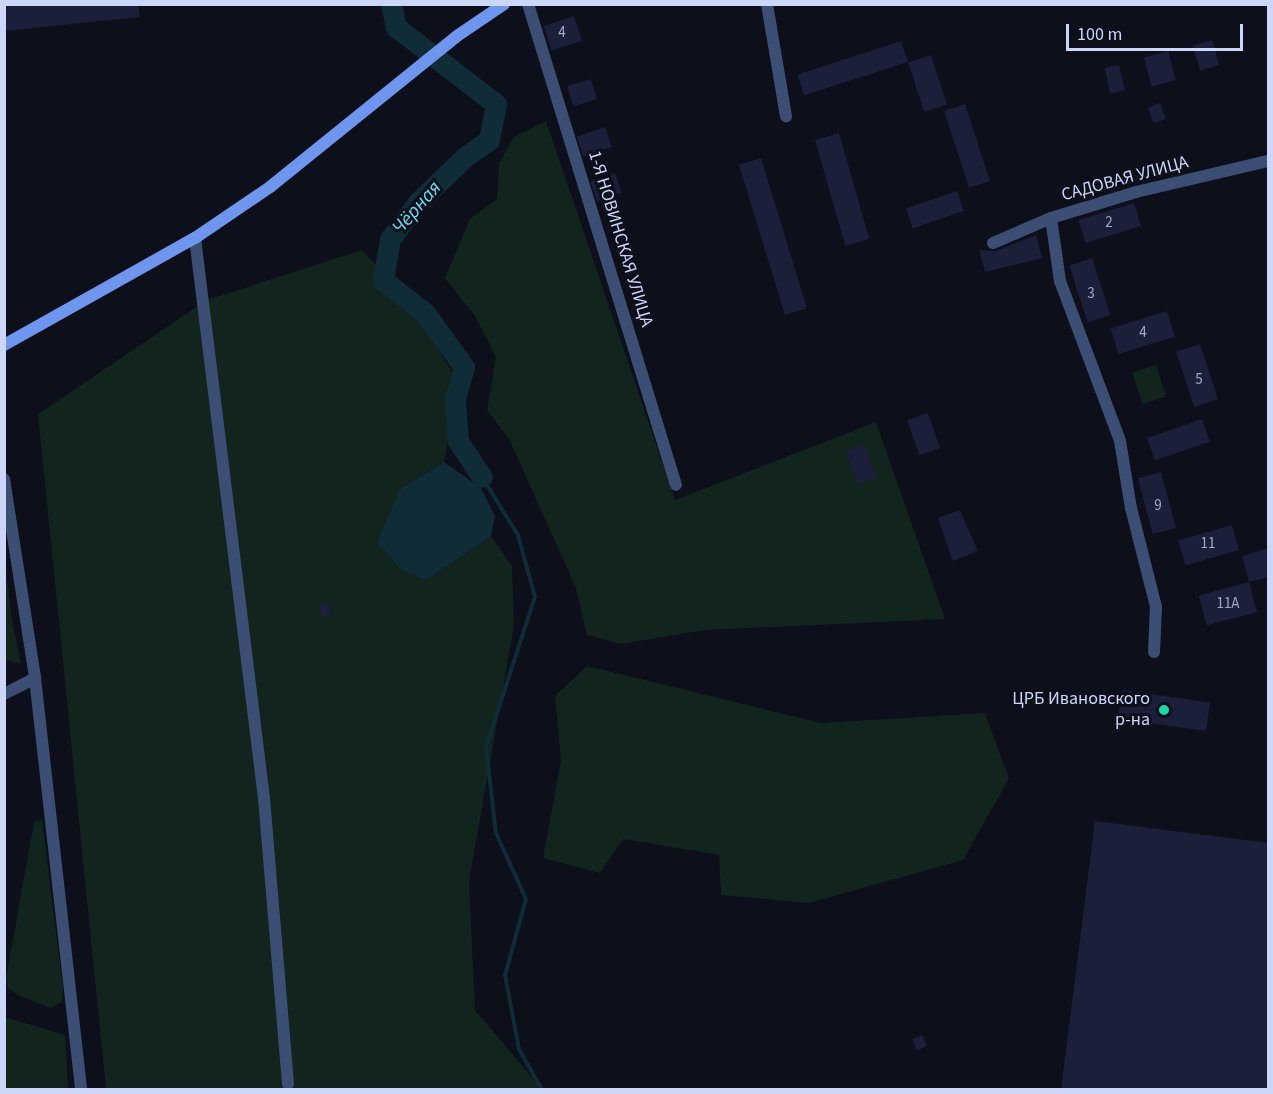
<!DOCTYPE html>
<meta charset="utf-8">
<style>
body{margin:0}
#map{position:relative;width:1273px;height:1094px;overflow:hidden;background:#0d0f1b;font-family:"Source Sans 3",sans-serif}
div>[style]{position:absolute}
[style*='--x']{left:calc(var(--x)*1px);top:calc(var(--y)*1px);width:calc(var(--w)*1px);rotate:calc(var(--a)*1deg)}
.green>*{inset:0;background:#11241d;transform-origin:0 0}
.water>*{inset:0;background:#0f2c37}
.stream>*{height:4px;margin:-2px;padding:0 2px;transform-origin:2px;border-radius:2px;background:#0f2c37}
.river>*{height:21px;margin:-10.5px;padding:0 10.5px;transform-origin:10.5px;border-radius:10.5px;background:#0f2c37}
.building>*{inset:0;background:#1b1f39;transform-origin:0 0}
.street>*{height:12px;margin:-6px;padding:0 6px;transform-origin:6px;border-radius:6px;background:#3d4e75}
.secondary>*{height:12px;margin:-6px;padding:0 6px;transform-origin:6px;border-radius:6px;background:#6e96ef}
.dots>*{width:16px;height:16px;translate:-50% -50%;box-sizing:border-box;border:3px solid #0d0f1b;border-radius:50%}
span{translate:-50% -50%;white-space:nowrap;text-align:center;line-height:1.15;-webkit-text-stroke:6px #0d0f1b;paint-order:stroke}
.number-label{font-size:15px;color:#a0a8c9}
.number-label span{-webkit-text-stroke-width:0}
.street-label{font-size:18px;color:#ccd6f9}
.poi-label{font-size:18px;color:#ccd6f9}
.right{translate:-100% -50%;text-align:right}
.water-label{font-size:20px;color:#65ddee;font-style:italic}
.frame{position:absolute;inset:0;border:6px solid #ccd6f9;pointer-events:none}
.scale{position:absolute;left:1066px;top:24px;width:177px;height:27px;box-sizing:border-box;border:3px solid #ccd6f9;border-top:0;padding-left:8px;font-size:18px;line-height:21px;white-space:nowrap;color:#ccd6f9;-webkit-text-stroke:4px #0d0f1b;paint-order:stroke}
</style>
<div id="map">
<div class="green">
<div style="clip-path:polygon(546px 121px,675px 500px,876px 422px,945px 619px,705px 630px,621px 644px,587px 635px,576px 588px,509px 439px,487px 410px,496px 357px,475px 316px,445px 278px,470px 219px,497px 199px,499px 163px,514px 137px)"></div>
<div style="clip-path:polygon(362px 250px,410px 301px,459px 384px,444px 462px,400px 489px,427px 580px,491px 536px,512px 566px,514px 626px,469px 881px,475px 1010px,542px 1089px,106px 1089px,38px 414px,207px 300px)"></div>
<div style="left:1156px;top:365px;width:33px;height:25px;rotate:72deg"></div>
<div style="clip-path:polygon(5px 564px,12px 619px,21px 664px,5px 660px)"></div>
<div style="clip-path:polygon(587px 666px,821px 723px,985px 713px,1009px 779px,963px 860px,809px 903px,721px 895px,719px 855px,623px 839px,600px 873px,543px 858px,561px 761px,555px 696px)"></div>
<div style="clip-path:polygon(42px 820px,63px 988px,62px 1002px,50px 1008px,20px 996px,8px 988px,6px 978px,34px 822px)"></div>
<div style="clip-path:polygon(5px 1017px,65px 1035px,68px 1089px,5px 1089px)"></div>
</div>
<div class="water">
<div style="clip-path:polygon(444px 462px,481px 488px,495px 516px,491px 536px,427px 580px,402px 570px,377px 543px,400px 489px)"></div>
</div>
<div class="stream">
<div style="--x:482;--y:477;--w:68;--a:58.2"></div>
<div style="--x:518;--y:535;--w:64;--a:74.7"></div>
<div style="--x:535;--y:597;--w:158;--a:108.1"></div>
<div style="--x:486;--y:747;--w:87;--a:83.4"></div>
<div style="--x:496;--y:833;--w:72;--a:65.6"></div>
<div style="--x:526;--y:899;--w:79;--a:105.4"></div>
<div style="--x:505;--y:975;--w:75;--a:79.3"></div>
<div style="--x:519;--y:1049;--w:47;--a:60.7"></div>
</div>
<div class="river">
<div style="--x:391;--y:4;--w:24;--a:78"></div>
<div style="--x:396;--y:27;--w:126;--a:37.6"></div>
<div style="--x:496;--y:104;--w:37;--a:101"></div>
<div style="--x:489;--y:140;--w:29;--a:145"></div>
<div style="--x:465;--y:157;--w:64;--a:136.3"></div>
<div style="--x:419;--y:201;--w:48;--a:127.3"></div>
<div style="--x:390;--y:239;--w:42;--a:99.7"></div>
<div style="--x:383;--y:280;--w:53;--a:38.2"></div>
<div style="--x:425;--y:313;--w:67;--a:54.2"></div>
<div style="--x:464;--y:367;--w:32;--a:106"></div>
<div style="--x:455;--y:398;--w:43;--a:86"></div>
<div style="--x:458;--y:441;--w:43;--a:56.3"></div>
</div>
<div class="building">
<div style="clip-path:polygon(4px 4px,138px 4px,140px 17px,4px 31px)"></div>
<div style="left:574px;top:16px;width:26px;height:32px;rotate:72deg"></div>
<div style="left:1212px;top:40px;width:26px;height:20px;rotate:74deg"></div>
<div style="left:901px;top:41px;width:22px;height:109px;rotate:72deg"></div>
<div style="left:1168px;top:51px;width:30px;height:25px;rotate:75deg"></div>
<div style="left:931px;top:55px;width:52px;height:24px;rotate:72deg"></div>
<div style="left:1119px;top:65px;width:26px;height:15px;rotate:77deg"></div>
<div style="left:591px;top:79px;width:21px;height:25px;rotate:73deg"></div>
<div style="left:1160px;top:103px;width:17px;height:13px;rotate:69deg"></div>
<div style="left:965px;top:104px;width:81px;height:22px;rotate:72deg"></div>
<div style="left:605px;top:127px;width:21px;height:30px;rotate:71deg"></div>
<div style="left:839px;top:133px;width:110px;height:25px;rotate:74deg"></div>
<div style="left:761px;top:158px;width:157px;height:23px;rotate:73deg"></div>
<div style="left:615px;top:173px;width:21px;height:26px;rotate:71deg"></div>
<div style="left:957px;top:191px;width:21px;height:54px;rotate:71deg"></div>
<div style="left:1134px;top:203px;width:24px;height:58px;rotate:73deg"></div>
<div style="clip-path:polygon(1036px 235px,1042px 258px,985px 272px,979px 250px,996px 251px)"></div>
<div style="left:1092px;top:258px;width:60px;height:24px;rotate:72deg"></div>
<div style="left:1167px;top:311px;width:27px;height:59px;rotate:73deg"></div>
<div style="left:1200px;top:344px;width:58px;height:25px;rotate:72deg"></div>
<div style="left:928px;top:413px;width:37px;height:22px;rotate:71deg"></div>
<div style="left:1202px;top:419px;width:24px;height:58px;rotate:71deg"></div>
<div style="left:864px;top:444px;width:36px;height:20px;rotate:69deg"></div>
<div style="left:1161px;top:472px;width:58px;height:24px;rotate:75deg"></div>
<div style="clip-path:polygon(960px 510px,978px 551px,953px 561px,938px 518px)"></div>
<div style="left:1232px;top:525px;width:26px;height:56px;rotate:74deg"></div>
<div style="clip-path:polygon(1269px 548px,1269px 577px,1249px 582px,1242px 556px)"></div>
<div style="left:1249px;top:582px;width:31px;height:52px;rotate:75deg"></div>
<div style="left:328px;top:603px;width:14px;height:9px;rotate:82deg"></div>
<div style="left:1122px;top:690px;width:89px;height:29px;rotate:8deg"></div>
<div style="clip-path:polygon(1095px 821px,1269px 843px,1269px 1089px,1061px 1089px)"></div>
<div style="left:922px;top:1035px;width:12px;height:11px;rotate:66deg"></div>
</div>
<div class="street">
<div style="--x:528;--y:4;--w:503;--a:72.9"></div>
<div style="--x:767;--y:4;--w:114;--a:80.4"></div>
<div style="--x:1051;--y:218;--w:64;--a:81.9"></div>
<div style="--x:1060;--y:281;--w:171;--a:69.4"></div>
<div style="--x:1120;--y:441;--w:68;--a:80.7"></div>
<div style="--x:1131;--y:508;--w:102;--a:75.8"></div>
<div style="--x:1156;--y:607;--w:45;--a:92.5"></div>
<div style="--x:195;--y:238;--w:564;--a:82.98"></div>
<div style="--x:264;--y:798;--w:287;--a:85.2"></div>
<div style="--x:993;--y:243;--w:63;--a:-23.3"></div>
<div style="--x:1051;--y:218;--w:89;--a:-17"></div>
<div style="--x:1136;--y:192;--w:136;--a:-13.2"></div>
<div style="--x:4;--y:479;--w:201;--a:81.1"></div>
<div style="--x:35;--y:678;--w:415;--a:83.6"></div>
<div style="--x:4;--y:694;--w:35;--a:-27"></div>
</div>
<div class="secondary">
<div style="--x:4;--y:345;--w:219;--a:-29.3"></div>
<div style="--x:195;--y:238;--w:91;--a:-34.2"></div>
<div style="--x:270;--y:187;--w:240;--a:-38.9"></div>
<div style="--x:457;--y:36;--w:57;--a:-34.2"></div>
</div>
<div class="dots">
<div style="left:1164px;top:710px;background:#18d9ab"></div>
</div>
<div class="number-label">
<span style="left:562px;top:33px">4</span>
<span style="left:1109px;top:223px">2</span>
<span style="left:1091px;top:294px">3</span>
<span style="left:1143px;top:333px">4</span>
<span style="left:1199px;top:380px">5</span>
<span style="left:1158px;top:506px">9</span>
<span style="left:1208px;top:544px">11</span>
<span style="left:1228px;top:604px">11А</span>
</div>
<div class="street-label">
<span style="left:1125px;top:179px;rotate:-15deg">САДОВАЯ УЛИЦА</span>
<span style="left:620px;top:239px;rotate:73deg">1-Я НОВИНСКАЯ УЛИЦА</span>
</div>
<div class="poi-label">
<span class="right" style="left:1150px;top:710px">ЦРБ Ивановского<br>р-на</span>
</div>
<div class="water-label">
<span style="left:417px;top:208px;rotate:-49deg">Чёрная</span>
</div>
<div class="frame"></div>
<div class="scale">100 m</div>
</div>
